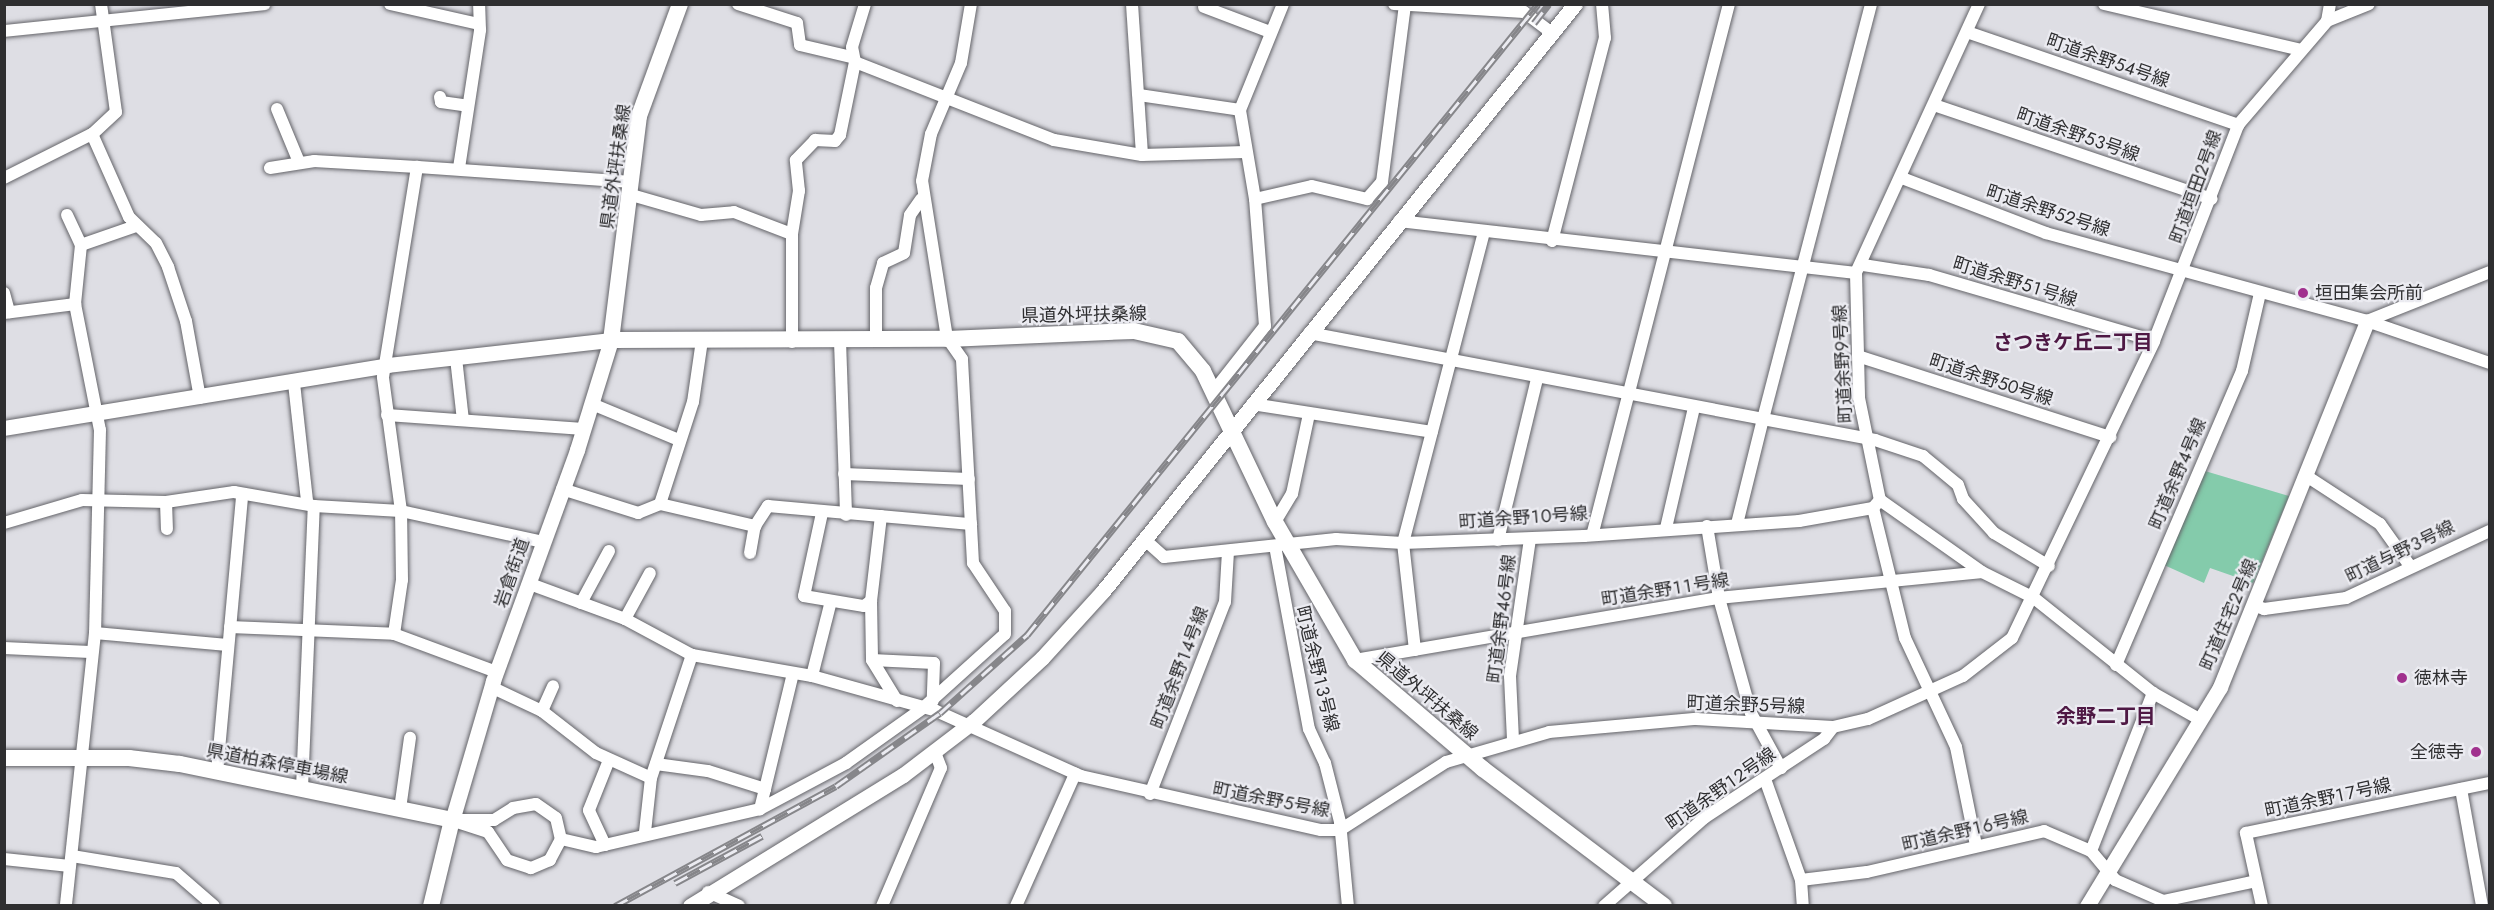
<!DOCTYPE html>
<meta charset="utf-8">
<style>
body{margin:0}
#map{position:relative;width:2494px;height:910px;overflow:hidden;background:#dedee4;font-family:Jost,"Noto Sans JP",sans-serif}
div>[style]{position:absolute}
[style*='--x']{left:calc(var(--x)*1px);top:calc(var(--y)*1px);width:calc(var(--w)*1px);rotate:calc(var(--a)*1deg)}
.green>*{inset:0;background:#84cbab}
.roads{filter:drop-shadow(0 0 2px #646469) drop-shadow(0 0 2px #646469)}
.minor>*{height:12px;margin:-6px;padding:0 6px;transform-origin:6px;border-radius:6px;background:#fff}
.tertiary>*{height:15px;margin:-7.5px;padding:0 7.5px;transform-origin:7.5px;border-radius:7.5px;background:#fff}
.secondary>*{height:16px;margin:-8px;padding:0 8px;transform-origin:8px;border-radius:8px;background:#fff}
.rail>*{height:7px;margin-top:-3.5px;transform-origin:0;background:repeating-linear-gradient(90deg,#ebebf1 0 14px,#86868a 0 28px);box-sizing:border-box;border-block:2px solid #86868a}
.dots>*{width:16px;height:16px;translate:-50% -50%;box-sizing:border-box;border:3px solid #ebebf1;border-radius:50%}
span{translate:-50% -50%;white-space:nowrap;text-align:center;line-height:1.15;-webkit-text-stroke:4.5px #ebebf1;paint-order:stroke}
.street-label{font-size:18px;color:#2e2e30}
.poi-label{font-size:18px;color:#2e2e30}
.left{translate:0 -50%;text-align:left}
.right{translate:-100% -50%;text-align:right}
.neighbourhood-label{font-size:20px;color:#4e1844;font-weight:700}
.frame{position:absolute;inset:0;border:6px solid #2e2e30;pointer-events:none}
</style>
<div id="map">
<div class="green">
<div style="clip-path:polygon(2205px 471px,2289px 496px,2253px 583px,2210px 568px,2204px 583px,2164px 565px)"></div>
</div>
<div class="roads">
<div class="minor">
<div style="--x:101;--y:4;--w:109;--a:82.1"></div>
<div style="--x:116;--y:112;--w:33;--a:137"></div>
<div style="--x:92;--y:134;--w:91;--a:66"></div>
<div style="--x:129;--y:217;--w:37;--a:44"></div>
<div style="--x:156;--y:243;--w:27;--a:63"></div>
<div style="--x:168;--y:267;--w:57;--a:71.6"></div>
<div style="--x:186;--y:321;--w:78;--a:79.7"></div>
<div style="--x:390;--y:4;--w:91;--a:12.7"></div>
<div style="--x:738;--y:4;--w:62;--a:17.9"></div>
<div style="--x:797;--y:23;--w:22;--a:82"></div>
<div style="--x:800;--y:45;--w:52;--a:13.2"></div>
<div style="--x:1132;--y:4;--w:151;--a:86.2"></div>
<div style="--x:1394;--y:4;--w:130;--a:3.5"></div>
<div style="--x:1524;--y:12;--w:35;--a:37"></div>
<div style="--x:1979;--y:4;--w:296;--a:114.6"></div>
<div style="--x:1856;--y:273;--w:125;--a:88.6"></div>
<div style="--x:1859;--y:398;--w:104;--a:78.4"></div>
<div style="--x:1880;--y:500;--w:125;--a:35.2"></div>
<div style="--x:1982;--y:572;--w:58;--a:26.6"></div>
<div style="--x:2034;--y:598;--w:152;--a:38.6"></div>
<div style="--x:2153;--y:693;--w:55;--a:29.4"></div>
<div style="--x:2104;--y:4;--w:202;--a:13.1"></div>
<div style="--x:1204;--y:7;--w:71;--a:20.7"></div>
<div style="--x:2327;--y:21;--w:45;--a:-22"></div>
<div style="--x:4;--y:31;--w:262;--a:-5.9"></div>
<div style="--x:1967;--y:32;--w:287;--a:18.9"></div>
<div style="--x:855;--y:62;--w:214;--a:21.4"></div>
<div style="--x:1054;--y:140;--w:89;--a:9.7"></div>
<div style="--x:1142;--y:155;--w:103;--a:-1.7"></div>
<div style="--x:1139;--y:95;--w:102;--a:8.4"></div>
<div style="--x:440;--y:97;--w:5;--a:79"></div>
<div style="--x:441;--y:102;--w:27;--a:8"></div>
<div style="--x:1934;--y:105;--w:293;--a:18.7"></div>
<div style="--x:277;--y:109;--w:57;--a:67.5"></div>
<div style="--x:270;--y:168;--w:45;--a:-9"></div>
<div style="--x:314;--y:161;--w:103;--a:3.3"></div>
<div style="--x:459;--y:168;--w:140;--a:-81.3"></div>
<div style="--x:480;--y:30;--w:26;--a:-92"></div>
<div style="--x:4;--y:178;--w:98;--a:-26.6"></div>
<div style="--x:1902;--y:178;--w:154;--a:20.9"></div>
<div style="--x:2046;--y:233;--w:333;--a:15.3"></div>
<div style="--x:2367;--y:321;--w:130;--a:18.9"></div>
<div style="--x:628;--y:194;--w:76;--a:16"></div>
<div style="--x:701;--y:215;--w:33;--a:-5"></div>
<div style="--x:734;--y:212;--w:62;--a:20.8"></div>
<div style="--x:792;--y:234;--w:108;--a:90"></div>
<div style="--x:1255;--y:199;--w:90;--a:-99.6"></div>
<div style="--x:1240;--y:110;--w:114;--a:-67.9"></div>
<div style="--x:67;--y:215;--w:33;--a:65"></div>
<div style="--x:1399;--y:221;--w:460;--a:6.5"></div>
<div style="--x:792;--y:234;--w:44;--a:-80.8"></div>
<div style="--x:799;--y:191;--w:31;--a:-96"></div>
<div style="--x:796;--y:160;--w:28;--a:-46"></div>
<div style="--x:815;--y:140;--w:20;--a:3"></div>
<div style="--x:835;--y:141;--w:8;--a:-50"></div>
<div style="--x:840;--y:135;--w:75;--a:-78.4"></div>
<div style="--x:855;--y:62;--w:15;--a:-101"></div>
<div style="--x:852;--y:47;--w:45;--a:-73.2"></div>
<div style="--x:1552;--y:241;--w:210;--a:-75.4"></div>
<div style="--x:1605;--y:38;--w:34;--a:-95"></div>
<div style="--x:1863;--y:265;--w:67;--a:8.6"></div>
<div style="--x:1929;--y:275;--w:234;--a:16.3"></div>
<div style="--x:4;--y:293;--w:20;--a:75"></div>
<div style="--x:75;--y:304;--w:59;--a:-84.2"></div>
<div style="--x:81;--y:245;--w:58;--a:-19.1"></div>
<div style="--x:4;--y:313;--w:72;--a:-7.2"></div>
<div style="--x:75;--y:304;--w:128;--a:78.8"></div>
<div style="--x:100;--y:430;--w:203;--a:91.4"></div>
<div style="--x:95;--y:633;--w:275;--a:96.1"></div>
<div style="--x:2367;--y:321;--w:132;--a:-21.7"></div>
<div style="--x:1309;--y:333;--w:462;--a:10.7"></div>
<div style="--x:1763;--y:419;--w:429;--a:-75.4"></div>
<div style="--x:947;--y:338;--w:159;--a:-99"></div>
<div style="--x:922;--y:181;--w:48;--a:-79.2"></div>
<div style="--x:931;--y:134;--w:77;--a:-67.1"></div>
<div style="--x:961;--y:63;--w:60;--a:-80.4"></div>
<div style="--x:876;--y:339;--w:51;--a:-90"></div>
<div style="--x:876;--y:288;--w:26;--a:-74"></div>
<div style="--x:883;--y:263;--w:23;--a:-25"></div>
<div style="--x:904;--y:253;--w:38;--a:-81"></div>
<div style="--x:910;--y:215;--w:19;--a:-55"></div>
<div style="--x:840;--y:341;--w:174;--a:88"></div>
<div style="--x:1861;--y:357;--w:262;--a:17.8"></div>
<div style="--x:456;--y:358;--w:62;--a:83.6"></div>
<div style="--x:294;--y:383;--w:119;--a:83.7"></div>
<div style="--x:1213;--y:392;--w:84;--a:-51.8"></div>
<div style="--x:1265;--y:326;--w:127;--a:-94.5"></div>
<div style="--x:1255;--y:199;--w:58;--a:-12.8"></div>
<div style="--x:1312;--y:186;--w:57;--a:13.3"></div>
<div style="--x:1367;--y:199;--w:23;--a:-49"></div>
<div style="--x:1382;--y:182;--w:179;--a:-82.6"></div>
<div style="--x:592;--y:404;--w:94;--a:22.5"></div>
<div style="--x:1252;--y:404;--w:182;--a:8.8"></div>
<div style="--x:387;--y:415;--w:197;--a:4.1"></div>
<div style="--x:844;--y:474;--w:125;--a:2.3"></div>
<div style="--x:2308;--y:477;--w:86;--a:33.1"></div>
<div style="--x:2380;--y:524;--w:52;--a:54.5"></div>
<div style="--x:562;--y:489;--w:80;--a:17.5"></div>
<div style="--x:638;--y:513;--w:24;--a:-22"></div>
<div style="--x:660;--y:504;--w:98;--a:13"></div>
<div style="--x:755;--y:526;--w:24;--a:-57"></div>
<div style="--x:768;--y:506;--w:204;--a:5.1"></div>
<div style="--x:166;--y:502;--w:27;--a:88"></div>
<div style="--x:660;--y:504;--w:107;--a:-72.1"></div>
<div style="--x:693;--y:402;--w:63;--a:-81.7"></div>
<div style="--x:1873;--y:508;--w:134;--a:76.2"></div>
<div style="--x:1905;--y:638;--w:120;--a:64.9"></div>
<div style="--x:1956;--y:747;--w:100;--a:78.5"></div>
<div style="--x:822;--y:513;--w:85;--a:102.2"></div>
<div style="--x:804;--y:596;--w:61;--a:9.5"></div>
<div style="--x:864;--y:606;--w:9;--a:-36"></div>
<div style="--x:881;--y:516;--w:86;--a:96.7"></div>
<div style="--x:871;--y:601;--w:59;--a:89"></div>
<div style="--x:872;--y:660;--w:48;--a:58.6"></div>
<div style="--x:1275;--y:522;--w:33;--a:-59"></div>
<div style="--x:1292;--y:494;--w:82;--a:-78"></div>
<div style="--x:4;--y:523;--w:81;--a:-16.4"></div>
<div style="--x:82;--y:500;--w:84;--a:1.4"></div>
<div style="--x:166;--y:502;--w:69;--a:-8.4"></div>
<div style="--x:234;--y:492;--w:81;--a:9.9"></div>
<div style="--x:314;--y:506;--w:87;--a:3.3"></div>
<div style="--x:401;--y:511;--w:145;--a:12.3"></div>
<div style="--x:1737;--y:524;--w:108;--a:-76.1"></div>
<div style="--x:1763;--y:419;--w:114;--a:10.6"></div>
<div style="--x:1875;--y:440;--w:51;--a:18.4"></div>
<div style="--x:1923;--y:456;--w:45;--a:39.6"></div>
<div style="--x:1958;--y:485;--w:15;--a:70"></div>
<div style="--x:1963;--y:499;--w:46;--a:47.6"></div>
<div style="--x:1994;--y:533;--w:64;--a:31"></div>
<div style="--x:1707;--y:526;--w:73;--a:80.5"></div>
<div style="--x:1719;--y:598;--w:119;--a:74.5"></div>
<div style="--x:1751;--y:713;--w:63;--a:61.4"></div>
<div style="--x:1666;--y:528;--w:123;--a:-76.9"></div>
<div style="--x:1593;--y:532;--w:545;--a:-75.56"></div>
<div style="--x:1144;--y:539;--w:27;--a:42"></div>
<div style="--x:1164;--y:557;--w:173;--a:-6"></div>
<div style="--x:1336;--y:539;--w:67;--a:3.4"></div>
<div style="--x:1403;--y:543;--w:181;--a:-2.2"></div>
<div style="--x:1584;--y:536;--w:216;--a:-4"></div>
<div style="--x:1799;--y:521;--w:75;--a:-10"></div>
<div style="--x:1873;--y:508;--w:11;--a:-49"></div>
<div style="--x:1498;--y:540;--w:166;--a:-76.4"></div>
<div style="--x:1275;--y:546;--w:186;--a:79.5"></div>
<div style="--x:1309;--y:729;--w:38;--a:65"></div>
<div style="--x:1325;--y:763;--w:61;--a:75.7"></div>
<div style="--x:1340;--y:822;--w:84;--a:84.6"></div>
<div style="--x:750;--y:553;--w:27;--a:-80"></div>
<div style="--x:530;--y:584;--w:101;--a:20.2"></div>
<div style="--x:625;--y:619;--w:76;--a:28.2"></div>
<div style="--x:692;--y:655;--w:122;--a:9.9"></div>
<div style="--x:812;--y:676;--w:127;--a:15.6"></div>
<div style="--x:934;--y:710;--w:161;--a:24.2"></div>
<div style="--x:1081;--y:776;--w:246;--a:12.7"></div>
<div style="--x:1321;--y:830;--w:19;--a:0"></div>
<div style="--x:1340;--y:830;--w:126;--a:-32.7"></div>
<div style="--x:1446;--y:762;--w:107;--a:-16.2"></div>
<div style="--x:1549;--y:732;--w:148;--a:-5.1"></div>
<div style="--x:1696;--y:719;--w:137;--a:3.3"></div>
<div style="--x:1833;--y:727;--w:36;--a:-13"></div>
<div style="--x:1868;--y:719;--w:104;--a:-24.4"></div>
<div style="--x:1963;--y:676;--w:62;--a:-37.8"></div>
<div style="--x:2012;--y:638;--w:329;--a:-64.4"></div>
<div style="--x:2154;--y:341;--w:232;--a:-68.7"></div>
<div style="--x:2238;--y:125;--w:137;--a:-49.4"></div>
<div style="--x:2327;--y:21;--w:17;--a:-80"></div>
<div style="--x:581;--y:603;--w:59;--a:-61.7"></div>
<div style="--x:2254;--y:605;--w:11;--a:22"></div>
<div style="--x:2264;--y:609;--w:83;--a:-7.6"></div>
<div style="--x:2346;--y:598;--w:159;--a:-25"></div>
<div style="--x:625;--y:619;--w:52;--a:-61.5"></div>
<div style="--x:230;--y:627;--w:164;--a:2.4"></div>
<div style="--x:394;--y:634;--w:109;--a:20.4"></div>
<div style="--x:95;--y:633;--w:133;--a:5.2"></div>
<div style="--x:394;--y:634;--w:55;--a:-81.6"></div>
<div style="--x:402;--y:580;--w:69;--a:-90.8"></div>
<div style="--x:401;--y:511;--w:135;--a:-97.7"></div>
<div style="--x:383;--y:377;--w:213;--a:-80.8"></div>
<div style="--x:417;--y:167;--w:213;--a:4"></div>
<div style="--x:4;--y:648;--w:86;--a:2.7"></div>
<div style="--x:1415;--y:650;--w:108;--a:-96.4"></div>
<div style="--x:1403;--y:543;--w:320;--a:-75.4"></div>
<div style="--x:872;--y:660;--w:62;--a:2.8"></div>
<div style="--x:934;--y:663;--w:38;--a:92"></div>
<div style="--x:1355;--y:660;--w:369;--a:-9.7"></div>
<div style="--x:1719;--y:598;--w:264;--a:-5.6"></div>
<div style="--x:2116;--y:665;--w:320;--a:-66.8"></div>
<div style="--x:2242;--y:371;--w:80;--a:-77"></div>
<div style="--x:812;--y:676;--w:77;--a:-75.8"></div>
<div style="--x:491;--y:687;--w:56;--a:25.2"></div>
<div style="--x:542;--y:711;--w:68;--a:37.9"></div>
<div style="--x:596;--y:753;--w:60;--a:24.4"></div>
<div style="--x:542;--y:711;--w:27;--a:-66"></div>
<div style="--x:1513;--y:740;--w:64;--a:-92.7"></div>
<div style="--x:1510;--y:676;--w:138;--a:-81.7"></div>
<div style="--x:656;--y:764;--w:52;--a:7.7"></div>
<div style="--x:708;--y:771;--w:60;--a:17.5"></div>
<div style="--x:765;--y:789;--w:21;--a:104"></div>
<div style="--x:217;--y:772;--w:276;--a:-84.8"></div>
<div style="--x:1765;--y:779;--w:107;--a:70.4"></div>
<div style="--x:1801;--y:880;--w:26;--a:86"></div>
<div style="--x:302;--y:788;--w:282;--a:-87.6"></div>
<div style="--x:765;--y:789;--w:119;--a:-76.4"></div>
<div style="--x:2461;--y:789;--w:119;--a:79.8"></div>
<div style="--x:1150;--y:794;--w:206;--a:-68.7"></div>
<div style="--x:1225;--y:602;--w:50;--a:-86.6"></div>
<div style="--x:536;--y:804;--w:24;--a:35"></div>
<div style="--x:556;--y:818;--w:22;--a:77"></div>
<div style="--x:561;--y:839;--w:24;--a:118"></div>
<div style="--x:550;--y:860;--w:21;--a:157"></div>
<div style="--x:531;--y:868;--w:25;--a:-162"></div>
<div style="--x:507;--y:860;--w:34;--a:-124"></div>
<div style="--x:488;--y:832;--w:38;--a:-162"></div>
<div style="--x:452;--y:820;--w:42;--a:0"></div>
<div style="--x:494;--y:820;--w:22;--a:-32"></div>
<div style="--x:513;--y:808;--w:23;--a:-10"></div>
<div style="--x:400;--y:809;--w:72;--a:-82"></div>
<div style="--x:645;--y:832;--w:54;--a:-83.7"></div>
<div style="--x:651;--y:778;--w:130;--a:-71.6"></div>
<div style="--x:561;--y:839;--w:36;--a:13"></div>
<div style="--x:596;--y:847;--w:168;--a:-13"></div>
<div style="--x:760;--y:809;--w:98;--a:-28.1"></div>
<div style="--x:846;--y:763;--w:95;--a:-35.5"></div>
<div style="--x:923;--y:708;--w:110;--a:-42.1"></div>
<div style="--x:1005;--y:634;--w:23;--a:-90"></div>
<div style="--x:1005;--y:611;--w:58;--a:-123.7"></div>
<div style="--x:973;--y:563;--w:204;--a:-93.1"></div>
<div style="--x:962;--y:359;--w:24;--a:-125"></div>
<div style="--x:605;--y:845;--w:38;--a:-115"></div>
<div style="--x:589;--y:810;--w:54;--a:-68.2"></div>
<div style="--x:2091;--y:851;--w:170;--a:-68.6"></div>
<div style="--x:72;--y:856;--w:105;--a:9.3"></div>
<div style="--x:176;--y:873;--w:50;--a:41"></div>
<div style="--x:4;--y:859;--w:66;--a:6.1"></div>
<div style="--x:1801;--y:880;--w:66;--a:-6.9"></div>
<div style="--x:1867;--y:872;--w:182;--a:-13"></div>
<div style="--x:2044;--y:831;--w:51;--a:23.1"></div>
<div style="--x:2091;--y:851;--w:38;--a:50"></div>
<div style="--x:2115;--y:880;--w:52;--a:23.6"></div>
<div style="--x:2163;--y:901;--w:95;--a:-12.1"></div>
<div style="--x:708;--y:892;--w:34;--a:24"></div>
<div style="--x:882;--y:906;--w:150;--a:-66.9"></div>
<div style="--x:941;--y:768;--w:17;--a:-111"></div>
<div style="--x:1016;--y:906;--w:145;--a:-65.9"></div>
<div style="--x:1604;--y:906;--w:133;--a:-41.3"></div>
<div style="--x:1704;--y:818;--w:144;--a:-33.4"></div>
<div style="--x:1824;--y:739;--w:15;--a:-53"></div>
<div style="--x:2262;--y:906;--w:75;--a:-102.4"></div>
<div style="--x:2246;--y:833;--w:249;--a:-11.6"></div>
</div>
<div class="tertiary">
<div style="--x:4;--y:428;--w:388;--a:-9.3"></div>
<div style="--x:387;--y:365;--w:225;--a:-6.4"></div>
<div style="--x:611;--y:340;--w:115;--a:107.2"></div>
<div style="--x:577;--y:450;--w:246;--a:110"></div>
<div style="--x:493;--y:681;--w:145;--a:106.4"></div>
<div style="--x:690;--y:906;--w:250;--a:-31.6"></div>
<div style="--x:903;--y:775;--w:89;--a:-37.3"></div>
<div style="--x:974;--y:721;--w:93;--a:-42.8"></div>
<div style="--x:1042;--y:658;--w:91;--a:-47.7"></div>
<div style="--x:1103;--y:591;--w:753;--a:-51.2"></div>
<div style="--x:2087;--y:906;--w:256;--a:-58.7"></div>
<div style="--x:2220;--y:687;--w:394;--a:-68.1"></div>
</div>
<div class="secondary">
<div style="--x:680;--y:4;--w:119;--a:110.1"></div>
<div style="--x:639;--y:116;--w:226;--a:97.1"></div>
<div style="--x:611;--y:340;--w:337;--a:-0.2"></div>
<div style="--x:948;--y:339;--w:186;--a:-2.5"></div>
<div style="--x:1134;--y:331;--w:45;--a:12.8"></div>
<div style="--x:1178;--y:341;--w:39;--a:50"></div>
<div style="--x:1203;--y:371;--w:167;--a:64.5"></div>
<div style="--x:1275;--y:522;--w:160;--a:59.9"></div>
<div style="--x:1355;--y:660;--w:168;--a:40.4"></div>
<div style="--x:1483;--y:769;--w:227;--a:37.1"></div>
<div style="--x:4;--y:758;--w:125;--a:0"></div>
<div style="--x:129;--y:758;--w:51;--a:6.7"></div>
<div style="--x:180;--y:764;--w:278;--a:11.6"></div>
<div style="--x:452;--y:820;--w:89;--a:103.7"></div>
</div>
</div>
<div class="rail">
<div style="--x:1534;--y:23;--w:24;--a:-52"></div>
<div style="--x:675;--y:883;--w:99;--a:-28.4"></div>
<div style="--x:615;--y:906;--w:251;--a:-28.5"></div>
<div style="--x:836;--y:786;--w:127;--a:-35.1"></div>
<div style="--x:940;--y:713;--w:117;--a:-41.9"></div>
<div style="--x:1027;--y:635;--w:812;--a:-51"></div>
</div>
<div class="dots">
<div style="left:2303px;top:293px;background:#a1318e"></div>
<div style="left:2402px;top:678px;background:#a1318e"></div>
<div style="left:2476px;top:752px;background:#a1318e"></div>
</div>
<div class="street-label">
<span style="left:2108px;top:61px;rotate:19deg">町道余野５４号線</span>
<span style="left:2078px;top:135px;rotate:19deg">町道余野５３号線</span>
<span style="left:616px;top:167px;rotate:-82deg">県道外坪扶桑線</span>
<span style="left:2196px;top:187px;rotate:-70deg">町道垣田２号線</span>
<span style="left:2048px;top:211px;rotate:18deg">町道余野５２号線</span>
<span style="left:2015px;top:282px;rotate:17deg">町道余野５１号線</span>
<span style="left:1084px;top:315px;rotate:-1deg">県道外坪扶桑線</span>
<span style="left:1843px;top:364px;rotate:-93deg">町道余野９号線</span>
<span style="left:1991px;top:380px;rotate:18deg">町道余野５０号線</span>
<span style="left:2178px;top:474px;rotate:-67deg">町道余野４号線</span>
<span style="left:1523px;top:518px;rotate:-4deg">町道余野１０号線</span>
<span style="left:2400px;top:552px;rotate:-26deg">町道与野３号線</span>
<span style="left:512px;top:573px;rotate:-71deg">岩倉街道</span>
<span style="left:1665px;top:590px;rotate:-9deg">町道余野１１号線</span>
<span style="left:2229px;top:615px;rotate:-67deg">町道住宅２号線</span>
<span style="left:1502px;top:619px;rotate:-83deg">町道余野４６号線</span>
<span style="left:1180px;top:668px;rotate:-69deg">町道余野１４号線</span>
<span style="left:1317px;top:669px;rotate:76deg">町道余野１３号線</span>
<span style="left:1427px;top:696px;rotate:40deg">県道外坪扶桑線</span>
<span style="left:1746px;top:705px;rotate:2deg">町道余野５号線</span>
<span style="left:277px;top:764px;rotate:11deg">県道柏森停車場線</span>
<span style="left:1721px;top:789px;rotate:-35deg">町道余野１２号線</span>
<span style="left:2328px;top:798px;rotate:-12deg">町道余野１７号線</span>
<span style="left:1271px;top:800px;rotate:11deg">町道余野５号線</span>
<span style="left:1965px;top:831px;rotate:-13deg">町道余野１６号線</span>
</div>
<div class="poi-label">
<span class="left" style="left:2315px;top:293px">垣田集会所前</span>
<span class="left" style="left:2414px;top:678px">徳林寺</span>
<span class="right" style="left:2464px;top:752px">全徳寺</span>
</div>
<div class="neighbourhood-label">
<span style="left:2073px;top:342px">さつきケ丘二丁目</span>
<span style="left:2106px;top:716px">余野二丁目</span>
</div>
<div class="frame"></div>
</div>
